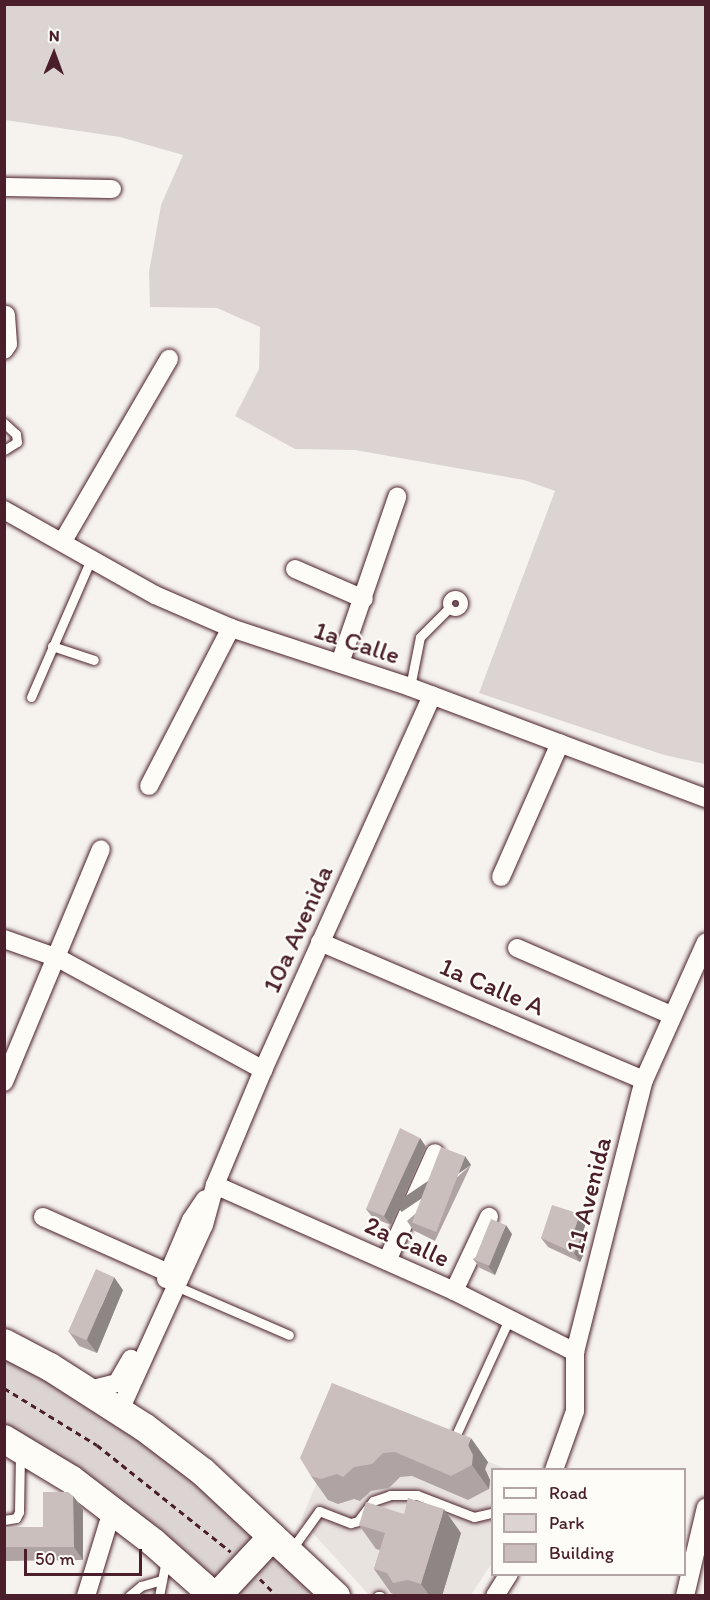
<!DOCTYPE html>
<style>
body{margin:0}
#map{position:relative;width:710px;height:1600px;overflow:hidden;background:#f6f3ef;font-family:Itim,sans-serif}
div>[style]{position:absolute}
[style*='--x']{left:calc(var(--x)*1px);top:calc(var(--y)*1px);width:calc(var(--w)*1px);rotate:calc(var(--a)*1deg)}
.built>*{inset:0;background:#e9e3e0}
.green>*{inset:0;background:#dcd4d2}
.path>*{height:3px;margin-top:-1.5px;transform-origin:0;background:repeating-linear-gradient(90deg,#4a1f2b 0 6px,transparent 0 10.5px)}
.roads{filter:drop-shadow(0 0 2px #4a1f2b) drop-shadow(0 0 2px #4a1f2b)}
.service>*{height:9px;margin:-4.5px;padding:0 4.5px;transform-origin:4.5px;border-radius:4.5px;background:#fdfcf7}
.service>.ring{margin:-4.5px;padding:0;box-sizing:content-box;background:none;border:9px solid #fdfcf7;border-radius:50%}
.minor>*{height:18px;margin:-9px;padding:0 9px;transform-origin:9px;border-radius:9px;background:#fdfcf7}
.primary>*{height:28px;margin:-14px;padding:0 14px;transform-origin:14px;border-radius:14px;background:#fdfcf7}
.wall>*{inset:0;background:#afa4a3}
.shaded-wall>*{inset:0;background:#8e8685;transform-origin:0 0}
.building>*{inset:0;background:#cbbfbe;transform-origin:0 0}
span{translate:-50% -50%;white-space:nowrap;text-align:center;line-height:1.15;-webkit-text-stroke:4.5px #fdfcf7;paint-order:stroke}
.street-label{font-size:26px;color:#4a1f2b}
.frame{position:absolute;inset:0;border:6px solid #4a1f2b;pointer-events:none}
.legend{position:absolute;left:491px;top:1468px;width:195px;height:108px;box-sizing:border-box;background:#fdfcf7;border:2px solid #b5a4a5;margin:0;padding:8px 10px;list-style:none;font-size:18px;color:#4a1f2b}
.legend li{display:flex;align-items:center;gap:12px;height:30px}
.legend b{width:30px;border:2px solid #b5a4a5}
.north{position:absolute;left:24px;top:24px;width:60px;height:60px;-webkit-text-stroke:4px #fdfcf7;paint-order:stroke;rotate:1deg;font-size:16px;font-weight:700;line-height:24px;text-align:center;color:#4a1f2b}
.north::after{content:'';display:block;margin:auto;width:21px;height:27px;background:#4a1f2b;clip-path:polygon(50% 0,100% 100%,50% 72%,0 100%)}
.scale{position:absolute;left:24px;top:1549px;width:118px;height:27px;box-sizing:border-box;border:3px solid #4a1f2b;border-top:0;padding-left:8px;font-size:18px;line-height:21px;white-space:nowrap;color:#4a1f2b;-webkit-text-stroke:4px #fdfcf7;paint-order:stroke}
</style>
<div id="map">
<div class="built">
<div style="clip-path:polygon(349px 1407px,507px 1469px,492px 1470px,492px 1563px,471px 1595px,369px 1595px,301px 1520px)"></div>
</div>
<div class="green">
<div style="clip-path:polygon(4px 5px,705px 5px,705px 764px,664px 755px,479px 693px,555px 491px,524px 480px,355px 450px,295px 449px,235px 416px,259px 369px,260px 327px,217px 308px,150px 307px,149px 272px,161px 205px,183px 155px,120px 137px,5px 120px)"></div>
<div style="clip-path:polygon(4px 1352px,70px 1387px,264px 1537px,215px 1589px,5px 1430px)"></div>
<div style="clip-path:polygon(271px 1544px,327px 1596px,223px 1596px)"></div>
</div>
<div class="path">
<div style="--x:4;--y:1388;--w:109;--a:31.5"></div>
<div style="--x:97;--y:1445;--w:171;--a:38.6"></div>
<div style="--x:260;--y:1579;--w:24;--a:45"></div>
</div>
<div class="roads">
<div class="service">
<div style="--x:4;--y:423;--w:16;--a:43"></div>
<div style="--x:16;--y:434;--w:8;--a:83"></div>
<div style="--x:17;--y:442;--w:15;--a:148"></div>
<div class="ring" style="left:447px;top:595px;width:7px;height:7px"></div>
<div style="--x:52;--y:646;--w:44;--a:18.4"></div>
<div style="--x:410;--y:687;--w:51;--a:-78.7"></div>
<div style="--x:420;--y:637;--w:41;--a:-45"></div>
<div style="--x:31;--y:697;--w:150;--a:-66.5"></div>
<div style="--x:176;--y:1286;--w:123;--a:23.4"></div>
<div style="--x:455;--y:1437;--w:130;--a:-65.4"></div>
<div style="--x:4;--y:1520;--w:12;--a:-9"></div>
<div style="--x:16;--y:1518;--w:7;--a:-63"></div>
<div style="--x:19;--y:1512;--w:57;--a:-89"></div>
<div style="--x:291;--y:1550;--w:48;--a:-54.3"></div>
<div style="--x:319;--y:1511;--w:34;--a:21"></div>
<div style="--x:351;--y:1523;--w:7;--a:-16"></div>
<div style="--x:358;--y:1521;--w:25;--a:-53"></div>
<div style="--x:373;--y:1501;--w:18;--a:-19"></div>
<div style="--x:390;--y:1495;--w:27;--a:0"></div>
<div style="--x:417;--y:1495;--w:61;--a:21.1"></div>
<div style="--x:474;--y:1517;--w:18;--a:-13"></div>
<div style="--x:129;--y:1596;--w:16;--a:-40"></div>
<div style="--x:141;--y:1586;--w:22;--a:-16"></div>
<div style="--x:159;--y:1596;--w:37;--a:-79"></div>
<div style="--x:378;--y:1596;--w:2;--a:0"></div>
</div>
<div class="minor">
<div style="--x:4;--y:187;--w:108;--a:1.1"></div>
<div style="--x:4;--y:350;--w:7;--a:-56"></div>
<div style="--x:8;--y:344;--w:29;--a:-94"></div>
<div style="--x:4;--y:510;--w:173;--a:29.4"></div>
<div style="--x:155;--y:595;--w:83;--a:23.5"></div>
<div style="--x:231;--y:628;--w:188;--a:18.2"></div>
<div style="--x:410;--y:687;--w:316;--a:20.6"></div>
<div style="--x:63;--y:541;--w:211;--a:-59.8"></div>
<div style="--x:295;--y:569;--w:75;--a:23.5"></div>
<div style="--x:340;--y:663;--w:176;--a:-71"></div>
<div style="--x:149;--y:786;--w:178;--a:-62.6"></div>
<div style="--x:501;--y:877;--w:146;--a:-66.2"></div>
<div style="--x:4;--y:939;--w:57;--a:19.4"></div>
<div style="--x:58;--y:958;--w:234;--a:28.6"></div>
<div style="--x:320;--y:942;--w:352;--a:23.1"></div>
<div style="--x:517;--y:948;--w:168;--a:23.5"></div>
<div style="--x:4;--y:1082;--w:252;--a:-67.4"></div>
<div style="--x:215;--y:1185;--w:261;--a:23.9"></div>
<div style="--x:454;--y:1291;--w:136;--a:26.8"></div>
<div style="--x:43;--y:1217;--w:138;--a:24"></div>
<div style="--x:387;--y:1261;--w:118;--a:-66"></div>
<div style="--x:166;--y:1279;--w:64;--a:-67"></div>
<div style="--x:191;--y:1220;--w:25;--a:-56"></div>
<div style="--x:454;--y:1291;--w:82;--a:-64.7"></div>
<div style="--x:89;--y:1390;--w:29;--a:-14"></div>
<div style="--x:117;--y:1383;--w:28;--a:-60"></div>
<div style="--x:120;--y:1410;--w:203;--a:-65.6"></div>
<div style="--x:204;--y:1225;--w:41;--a:-74.6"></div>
<div style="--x:215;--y:1185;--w:125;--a:-67.3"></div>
<div style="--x:263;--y:1070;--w:411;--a:-65.7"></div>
<div style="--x:554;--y:1470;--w:63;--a:-70.4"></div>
<div style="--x:575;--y:1411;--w:59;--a:-90"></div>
<div style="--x:575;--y:1352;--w:281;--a:-75.8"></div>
<div style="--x:644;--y:1080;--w:151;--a:-65.8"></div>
<div style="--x:86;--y:1596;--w:89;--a:-73"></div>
<div style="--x:495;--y:1596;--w:26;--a:-58"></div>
<div style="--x:685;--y:1596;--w:91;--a:-76.7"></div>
</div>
<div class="primary">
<div style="--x:4;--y:1343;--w:52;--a:27.6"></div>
<div style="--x:50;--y:1367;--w:112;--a:32.6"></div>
<div style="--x:144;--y:1427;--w:74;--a:37.3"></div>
<div style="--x:203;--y:1472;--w:182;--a:43"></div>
<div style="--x:4;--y:1439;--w:79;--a:31.1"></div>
<div style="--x:72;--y:1480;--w:103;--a:37.5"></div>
<div style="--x:154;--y:1543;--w:80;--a:41.5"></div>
<div style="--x:217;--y:1596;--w:81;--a:-47"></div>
</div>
</div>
<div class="wall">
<div style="clip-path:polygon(420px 1138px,426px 1147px,391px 1225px,373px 1218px,366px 1209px)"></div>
<div style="clip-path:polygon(471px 1165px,435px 1241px,413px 1230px,407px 1221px)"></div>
<div style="clip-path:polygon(580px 1214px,586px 1223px,581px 1238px,587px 1247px,580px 1262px,548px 1247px,541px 1238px)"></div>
<div style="clip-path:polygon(512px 1234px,495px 1275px,480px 1268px,473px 1259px)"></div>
<div style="clip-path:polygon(123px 1290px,97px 1353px,79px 1346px,69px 1332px)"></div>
<div style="clip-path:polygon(332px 1383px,488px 1462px,485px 1469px,490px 1480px,489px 1489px,468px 1500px,412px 1476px,400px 1477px,389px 1488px,371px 1491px,360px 1501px,354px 1499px,338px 1504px,328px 1500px,311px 1476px)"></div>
<div style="clip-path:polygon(73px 1496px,83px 1509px,83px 1560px,4px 1561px,4px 1527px,43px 1527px)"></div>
<div style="clip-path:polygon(359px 1525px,461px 1533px,442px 1596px,398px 1596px,391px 1593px,374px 1569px,380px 1550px,376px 1549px)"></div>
</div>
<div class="shaded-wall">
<div style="clip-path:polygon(420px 1138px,426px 1147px,391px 1225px,384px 1216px)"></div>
<div style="left:465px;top:1156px;width:11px;height:84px;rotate:56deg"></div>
<div style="clip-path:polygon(580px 1214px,586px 1223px,580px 1240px,581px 1238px,587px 1247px,580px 1262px,574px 1253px,573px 1234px)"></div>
<div style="clip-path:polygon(506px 1225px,512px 1234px,495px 1275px,488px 1266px)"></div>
<div style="clip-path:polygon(114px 1277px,123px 1290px,97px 1353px,87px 1340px)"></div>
<div style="clip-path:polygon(471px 1438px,488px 1462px,485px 1469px,490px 1480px,489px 1489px,472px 1465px,468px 1445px)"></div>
<div style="clip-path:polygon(73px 1496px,83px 1509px,83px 1560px,74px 1547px)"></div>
<div style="clip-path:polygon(444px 1509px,461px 1533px,442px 1596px,430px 1596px,421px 1584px)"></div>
</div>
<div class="building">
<div style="clip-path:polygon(400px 1128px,420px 1138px,384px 1216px,366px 1209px)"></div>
<div style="left:441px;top:1147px;width:26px;height:81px;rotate:21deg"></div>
<div style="clip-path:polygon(552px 1205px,580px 1214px,573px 1234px,581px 1238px,574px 1253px,541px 1238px)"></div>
<div style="left:491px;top:1219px;width:16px;height:44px;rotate:22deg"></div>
<div style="left:96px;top:1269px;width:20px;height:69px;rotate:24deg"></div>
<div style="clip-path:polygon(332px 1383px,471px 1438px,468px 1445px,473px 1455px,472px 1465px,451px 1476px,395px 1452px,383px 1453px,372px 1464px,354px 1467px,343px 1477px,337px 1474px,321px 1479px,311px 1476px,300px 1458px)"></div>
<div style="clip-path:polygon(43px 1492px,68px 1492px,73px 1496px,74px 1547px,4px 1547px,4px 1527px,43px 1527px)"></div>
<div style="clip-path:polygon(408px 1498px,444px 1509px,421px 1584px,408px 1580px,393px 1583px,387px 1573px,374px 1569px,385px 1533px,359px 1525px,366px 1502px,404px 1514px)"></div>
</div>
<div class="street-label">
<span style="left:357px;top:643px;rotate:18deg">1a Calle</span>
<span style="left:298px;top:929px;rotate:-66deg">10a Avenida</span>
<span style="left:492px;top:987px;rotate:23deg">1a Calle A</span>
<span style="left:589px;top:1195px;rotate:-76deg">11 Avenida</span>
<span style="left:407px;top:1242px;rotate:24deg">2a Calle</span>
</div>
<div class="frame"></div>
<ul class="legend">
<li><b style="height:8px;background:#fdfcf7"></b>Road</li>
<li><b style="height:16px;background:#dcd4d2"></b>Park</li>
<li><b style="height:16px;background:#cbbfbe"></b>Building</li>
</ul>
<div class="north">N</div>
<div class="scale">50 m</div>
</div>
